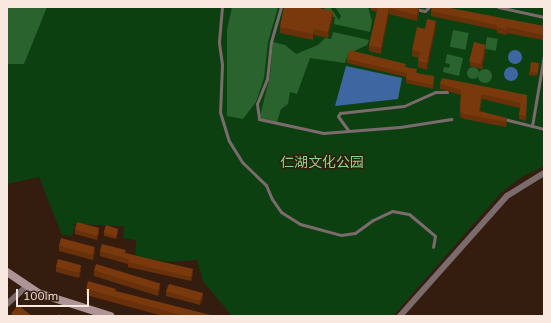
<!DOCTYPE html>
<meta charset="utf-8">
<style>
body{margin:0}
#map{position:relative;width:551px;height:323px;overflow:hidden;background:#341c0e;font-family:Mulish,"Noto Sans SC",sans-serif}
div>[style]{position:absolute}
[style*='--x']{left:calc(var(--x)*1px);top:calc(var(--y)*1px);width:calc(var(--w)*1px);rotate:calc(var(--a)*1deg)}
.green>*{inset:0;background:#0c4011}
.forest>*{inset:0;background:#2a632d;transform-origin:0 0}
.round{border-radius:50%}
.water>*{inset:0;background:#3e66a0}
.lane>*{height:3px;margin:-1.5px;padding:0 1.5px;transform-origin:1.5px;border-radius:1.5px;background:#7b6b6c}
.street>*{height:6px;margin:-3px;padding:0 3px;transform-origin:3px;border-radius:3px;background:#7b6b6c}
.secondary>*{height:8px;margin:-4px;padding:0 4px;transform-origin:4px;border-radius:4px;background:#ad9496}
.wall>*{inset:0;background:#68310a}
.shaded-wall>*{inset:0;background:#552808}
.building>*{inset:0;background:#79390c;transform-origin:0 0}
span{translate:-50% -50%;white-space:nowrap;text-align:center;line-height:1.15;-webkit-text-stroke:3px #341c0e;paint-order:stroke}
.park-label{font-size:14px;color:#87d688}
.frame{position:absolute;inset:0;border:8px solid #f9e8df;pointer-events:none}
.scale{position:absolute;left:16px;top:289px;width:73px;height:18px;box-sizing:border-box;border:2px solid #f9e8df;border-top:0;padding-left:5px;font-size:12px;line-height:14px;white-space:nowrap;color:#f9e8df;-webkit-text-stroke:3px #341c0e;paint-order:stroke}
</style>
<div id="map">
<div class="green">
<div style="clip-path:polygon(7px 7px,544px 7px,544px 166px,520px 178px,501px 193px,393px 316px,232px 316px,203px 281px,197px 260px,168px 262px,135px 256px,136px 240px,123px 238px,124px 226px,72px 224px,75px 226px,72px 236px,62px 235px,39px 177px,7px 184px)"></div>
</div>
<div class="forest">
<div style="clip-path:polygon(7px 7px,47px 7px,24px 64px,7px 64px)"></div>
<div style="clip-path:polygon(232px 7px,278px 7px,268px 42px,264px 78px,256px 102px,243px 119px,227px 116px,227px 30px)"></div>
<div style="clip-path:polygon(324px 7px,330px 7px,339px 20px,341px 16px,335px 7px,368px 7px,372px 21px,370px 32px,334px 24px,335px 17px,327px 16px)"></div>
<div style="left:453px;top:30px;width:16px;height:17px;rotate:11deg"></div>
<div style="clip-path:polygon(333px 32px,369px 40px,367px 45px,348px 54px,345px 63px,310px 58px,297px 94px,290px 92px,288px 104px,281px 109px,277px 122px,263px 119px,260px 116px,270px 76px,273px 42px,285px 45px,296px 54px,318px 45px,325px 38px,331px 39px)"></div>
<div style="left:487px;top:37px;width:11px;height:12px;rotate:10deg"></div>
<div style="clip-path:polygon(447px 54px,463px 58px,459px 76px,443px 72px,444px 67px,449px 68px,450px 64px,445px 63px)"></div>
<div class="round" style="left:467px;top:67px;width:12px;height:12px"></div>
<div class="round" style="left:478px;top:69px;width:14px;height:14px"></div>
</div>
<div class="water">
<div class="round" style="left:508px;top:50px;width:14px;height:14px"></div>
<div style="clip-path:polygon(346px 66px,402px 78px,398px 99px,335px 106px)"></div>
<div class="round" style="left:504px;top:67px;width:14px;height:14px"></div>
</div>
<div class="lane">
<div style="--x:222;--y:7;--w:36;--a:95"></div>
<div style="--x:219;--y:43;--w:22;--a:82"></div>
<div style="--x:222;--y:65;--w:47;--a:92.4"></div>
<div style="--x:220;--y:112;--w:30;--a:73"></div>
<div style="--x:229;--y:141;--w:25;--a:58"></div>
<div style="--x:242;--y:162;--w:33;--a:44"></div>
<div style="--x:266;--y:185;--w:15;--a:67"></div>
<div style="--x:272;--y:199;--w:16;--a:55"></div>
<div style="--x:281;--y:212;--w:22;--a:32"></div>
<div style="--x:300;--y:224;--w:42;--a:15"></div>
<div style="--x:341;--y:235;--w:14;--a:-8"></div>
<div style="--x:355;--y:233;--w:22;--a:-36"></div>
<div style="--x:373;--y:220;--w:21;--a:-25"></div>
<div style="--x:392;--y:211;--w:17;--a:10"></div>
<div style="--x:409;--y:214;--w:34;--a:40"></div>
<div style="--x:435;--y:236;--w:11;--a:100"></div>
<div style="--x:281;--y:7;--w:36;--a:106"></div>
<div style="--x:271;--y:42;--w:37;--a:96"></div>
<div style="--x:267;--y:79;--w:27;--a:112"></div>
<div style="--x:257;--y:104;--w:15;--a:82"></div>
<div style="--x:259;--y:119;--w:66;--a:12.3"></div>
<div style="--x:323;--y:133;--w:77;--a:-4.5"></div>
<div style="--x:400;--y:127;--w:52;--a:-8.9"></div>
<div style="--x:498;--y:7;--w:47;--a:12.3"></div>
<div style="--x:415;--y:9;--w:10;--a:11"></div>
<div style="--x:425;--y:11;--w:6;--a:-45"></div>
<div style="--x:504;--y:119;--w:41;--a:14"></div>
<div style="--x:532;--y:126;--w:72;--a:-80.4"></div>
<div style="--x:348;--y:130;--w:17;--a:-126"></div>
<div style="--x:338;--y:116;--w:4;--a:-56"></div>
<div style="--x:340;--y:113;--w:64;--a:-6.2"></div>
<div style="--x:404;--y:106;--w:34;--a:-24"></div>
<div style="--x:435;--y:92;--w:12;--a:0"></div>
</div>
<div class="street">
<div style="--x:7;--y:304;--w:25;--a:-42"></div>
<div style="--x:400;--y:316;--w:161;--a:-48.3"></div>
<div style="--x:507;--y:196;--w:44;--a:-31.9"></div>
</div>
<div class="secondary">
<div style="--x:7;--y:272;--w:37;--a:34"></div>
<div style="--x:38;--y:293;--w:76;--a:17.7"></div>
</div>
<div class="wall">
<div style="clip-path:polygon(320px 7px,320px 8px,333px 17px,328px 38px,314px 35px,313px 40px,280px 33px,280px 27px)"></div>
<div style="clip-path:polygon(371px 7px,419px 7px,419px 13px,417px 21px,389px 14px,381px 54px,369px 51px,369px 45px,377px 12px,371px 10px)"></div>
<div style="clip-path:polygon(431px 11px,544px 26px,543px 40px,507px 33px,507px 35px,497px 33px,497px 30px,431px 16px)"></div>
<div style="clip-path:polygon(436px 27px,427px 70px,418px 67px,418px 61px,419px 58px,412px 56px,412px 50px,425px 29px)"></div>
<div style="clip-path:polygon(486px 50px,482px 69px,470px 66px,470px 62px)"></div>
<div style="clip-path:polygon(347px 59px,406px 67px,434px 81px,433px 89px,406px 83px,406px 77px,347px 63px)"></div>
<div style="clip-path:polygon(539px 67px,537px 76px,529px 75px,529px 72px)"></div>
<div style="clip-path:polygon(440px 84px,527px 100px,526px 121px,519px 119px,519px 115px,520px 108px,482px 99px,480px 112px,507px 118px,506px 127px,464px 119px,460px 117px,461px 95px,440px 89px)"></div>
<div style="clip-path:polygon(75px 230px,99px 233px,97px 240px,75px 234px)"></div>
<div style="clip-path:polygon(118px 232px,116px 239px,104px 236px,104px 233px)"></div>
<div style="clip-path:polygon(59px 246px,95px 252px,93px 260px,59px 251px)"></div>
<div style="clip-path:polygon(100px 251px,126px 253px,193px 274px,191px 281px,128px 267px,128px 264px,100px 256px)"></div>
<div style="clip-path:polygon(56px 267px,81px 270px,79px 278px,56px 272px)"></div>
<div style="clip-path:polygon(94px 271px,160px 288px,158px 296px,94px 276px)"></div>
<div style="clip-path:polygon(86px 289px,116px 291px,214px 316px,163px 316px,86px 295px)"></div>
<div style="clip-path:polygon(166px 291px,203px 298px,200px 305px,166px 296px)"></div>
</div>
<div class="shaded-wall">
<div style="clip-path:polygon(419px 7px,419px 13px,417px 21px,417px 15px)"></div>
<div style="clip-path:polygon(389px 8px,389px 14px,381px 54px,381px 48px)"></div>
<div style="clip-path:polygon(333px 11px,333px 17px,328px 38px,328px 32px)"></div>
<div style="clip-path:polygon(436px 21px,436px 27px,427px 70px,427px 63px)"></div>
<div style="clip-path:polygon(314px 29px,314px 35px,313px 40px,313px 34px)"></div>
<div style="clip-path:polygon(486px 45px,486px 50px,482px 69px,482px 64px)"></div>
<div style="clip-path:polygon(434px 76px,434px 81px,433px 89px,433px 85px)"></div>
<div style="clip-path:polygon(482px 94px,482px 99px,479px 116px,479px 111px)"></div>
<div style="clip-path:polygon(99px 228px,99px 233px,97px 240px,97px 236px)"></div>
<div style="clip-path:polygon(95px 247px,95px 252px,93px 260px,93px 255px)"></div>
<div style="clip-path:polygon(81px 265px,81px 270px,79px 278px,79px 273px)"></div>
<div style="clip-path:polygon(193px 269px,193px 274px,191px 281px,191px 277px)"></div>
<div style="clip-path:polygon(160px 283px,160px 288px,158px 296px,158px 291px)"></div>
<div style="clip-path:polygon(203px 293px,203px 298px,200px 305px,200px 301px)"></div>
</div>
<div class="building">
<div style="clip-path:polygon(284px 7px,319px 7px,319px 8px,333px 11px,328px 32px,314px 29px,313px 34px,280px 27px)"></div>
<div style="clip-path:polygon(378px 7px,418px 7px,417px 15px,389px 8px,381px 48px,369px 45px)"></div>
<div style="clip-path:polygon(432px 7px,445px 7px,544px 26px,543px 35px,507px 27px,507px 30px,497px 27px,497px 25px,431px 11px)"></div>
<div style="clip-path:polygon(427px 19px,436px 21px,427px 63px,418px 61px,420px 52px,412px 50px,417px 27px,425px 29px)"></div>
<div style="left:474px;top:42px;width:12px;height:20px;rotate:14deg"></div>
<div style="clip-path:polygon(349px 50px,406px 64px,405px 67px,417px 69px,416px 73px,434px 76px,433px 85px,406px 79px,407px 73px,347px 59px)"></div>
<div style="left:531px;top:62px;width:8px;height:10px;rotate:7deg"></div>
<div style="clip-path:polygon(442px 78px,527px 95px,526px 116px,519px 115px,521px 103px,482px 94px,479px 111px,507px 118px,506px 122px,464px 114px,460px 112px,461px 90px,440px 84px)"></div>
<div style="left:77px;top:222px;width:23px;height:8px;rotate:15deg"></div>
<div style="left:106px;top:225px;width:13px;height:8px;rotate:18deg"></div>
<div style="left:61px;top:238px;width:35px;height:8px;rotate:15deg"></div>
<div style="clip-path:polygon(102px 244px,126px 250px,125px 253px,193px 269px,191px 277px,128px 262px,129px 259px,100px 251px)"></div>
<div style="left:58px;top:259px;width:24px;height:8px;rotate:15deg"></div>
<div style="left:96px;top:264px;width:67px;height:7px;rotate:17deg"></div>
<div style="clip-path:polygon(88px 281px,116px 289px,115px 291px,214px 316px,184px 316px,86px 289px)"></div>
<div style="clip-path:polygon(169px 284px,203px 293px,200px 301px,166px 291px)"></div>
<div style="clip-path:polygon(18px 305px,32px 316px,14px 316px,11px 314px)"></div>
<div style="clip-path:polygon(59px 314px,62px 316px,57px 316px)"></div>
</div>
<div class="park-label">
<span style="left:322px;top:162px">仁湖文化公园</span>
</div>
<div class="frame"></div>
<div class="scale">100 m</div>
</div>
